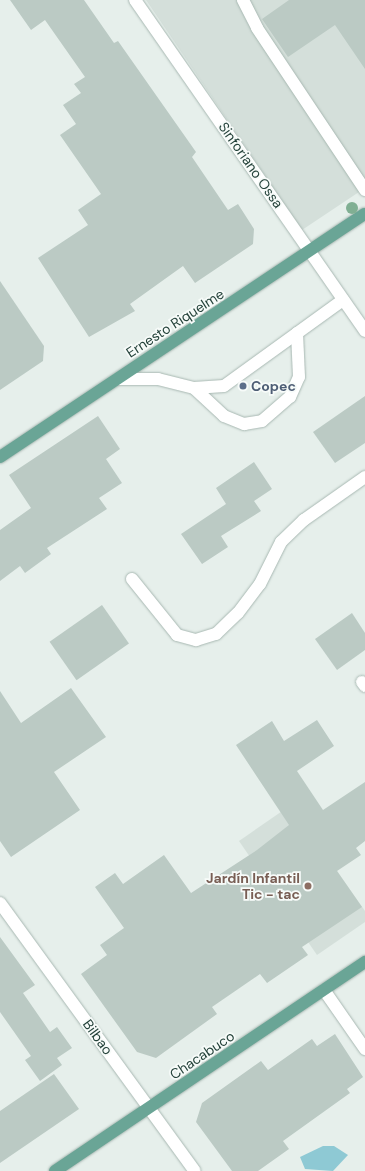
<!DOCTYPE html>
<meta charset="utf-8">
<style>
body{margin:0}
#map{position:relative;width:365px;height:1171px;overflow:hidden;background:#e6efeb;font-family:"DM Sans",sans-serif}
div>[style]{position:absolute}
[style*='--x']{left:calc(var(--x)*1px);top:calc(var(--y)*1px);width:calc(var(--w)*1px);rotate:calc(var(--a)*1deg)}
.built>*{inset:0;background:#d4dfda}
.water>*{inset:0;background:#8ec9d4}
.building>*{inset:0;background:#bbcac4;transform-origin:0 0}
.roads{filter:drop-shadow(0 0 1px #a8b8b2) drop-shadow(0 0 1px #a8b8b2)}
.minor>*{height:12px;margin:-6px;padding:0 6px;transform-origin:6px;border-radius:6px;background:#fff}
.major>*{height:12px;margin:-6px;padding:0 6px;transform-origin:6px;border-radius:6px;background:#6aa596}
.trees>*{width:12px;height:12px;margin:-6px;border-radius:50%;background:#80af93}
.dots>*{width:11px;height:11px;translate:-50% -50%;box-sizing:border-box;border:2px solid #f7fbf9;border-radius:50%}
span{translate:-50% -50%;white-space:nowrap;text-align:center;line-height:1.15;-webkit-text-stroke:3.5px #f7fbf9;paint-order:stroke}
.street-label{font-size:14px;color:#24423a}
.service-label{font-size:14px;color:#4e5e75;font-weight:700}
.left{translate:0 -50%;text-align:left}
.education-label{font-size:14px;color:#785e54;font-weight:700}
.right{translate:-100% -50%;text-align:right}
</style>
<div id="map">
<div class="built">
<div style="clip-path:polygon(146px 0,365px 0,365px 188px,302px 230px)"></div>
<div style="clip-path:polygon(291px 805px,365px 911px,365px 922px,317px 955px,239px 841px)"></div>
</div>
<div class="water">
<div style="clip-path:polygon(323px 1146px,334px 1146px,348px 1155px,333px 1171px,305px 1169px,300px 1157px)"></div>
</div>
<div class="building">
<div style="clip-path:polygon(10px 0,84px 0,114px 43px,118px 41px,196px 152px,192px 157px,228px 210px,238px 204px,254px 229px,253px 244px,195px 283px,183px 266px,130px 304px,135px 311px,89px 337px,38px 258px,88px 225px,78px 210px,101px 194px,60px 135px,76px 124px,63px 105px,81px 93px,74px 84px,85px 77px,45px 20px,31px 30px)"></div>
<div style="clip-path:polygon(289px 0,365px 0,365px 69px,335px 25px,288px 57px,262px 19px)"></div>
<div style="clip-path:polygon(0 281px,44px 346px,43px 361px,0 390px)"></div>
<div style="clip-path:polygon(365px 396px,365px 443px,335px 463px,313px 432px)"></div>
<div style="clip-path:polygon(98px 416px,120px 449px,106px 459px,122px 483px,99px 498px,107px 509px,47px 548px,51px 554px,25px 573px,20px 566px,0 581px,0 530px,31px 508px,9px 475px)"></div>
<div style="clip-path:polygon(254px 462px,272px 489px,254px 501px,261px 511px,221px 536px,228px 547px,202px 564px,181px 534px,226px 504px,216px 488px)"></div>
<div style="left:102px;top:605px;width:47px;height:64px;rotate:55deg"></div>
<div style="clip-path:polygon(352px 613px,365px 633px,365px 650px,337px 670px,315px 639px)"></div>
<div style="clip-path:polygon(71px 688px,106px 737px,54px 772px,80px 810px,11px 857px,0 841px,0 691px,21px 723px)"></div>
<div style="clip-path:polygon(317px 720px,334px 746px,297px 771px,323px 810px,365px 782px,365px 841px,356px 848px,361px 855px,337px 871px,362px 907px,302px 947px,308px 955px,267px 983px,260px 974px,212px 1007px,217px 1014px,156px 1058px,137px 1052px,81px 974px,107px 955px,100px 945px,124px 928px,95px 887px,115px 873px,123px 884px,164px 855px,191px 893px,257px 850px,289px 825px,236px 745px,272px 721px,284px 741px)"></div>
<div style="clip-path:polygon(0 937px,35px 985px,23px 993px,50px 1032px,57px 1027px,72px 1048px,57px 1058px,62px 1065px,40px 1081px,25px 1060px,31px 1056px,0 1012px)"></div>
<div style="clip-path:polygon(335px 1034px,363px 1077px,347px 1089px,350px 1093px,283px 1141px,289px 1149px,258px 1171px,232px 1171px,196px 1122px,202px 1103px,261px 1061px,268px 1070px,312px 1039px,317px 1046px)"></div>
<div style="clip-path:polygon(54px 1074px,79px 1109px,0 1163px,0 1111px)"></div>
</div>
<div class="roads">
<div class="minor">
<div style="--x:135;--y:0;--w:403;--a:55.2"></div>
<div style="--x:243;--y:0;--w:31;--a:63"></div>
<div style="--x:257;--y:28;--w:195;--a:56.3"></div>
<div style="--x:118;--y:379;--w:40;--a:0"></div>
<div style="--x:158;--y:379;--w:37;--a:14"></div>
<div style="--x:194;--y:388;--w:30;--a:-4"></div>
<div style="--x:224;--y:386;--w:147;--a:-35.9"></div>
<div style="--x:194;--y:388;--w:41;--a:43"></div>
<div style="--x:224;--y:416;--w:22;--a:22"></div>
<div style="--x:244;--y:424;--w:18;--a:-9"></div>
<div style="--x:262;--y:421;--w:37;--a:-41"></div>
<div style="--x:290;--y:397;--w:22;--a:-66"></div>
<div style="--x:299;--y:377;--w:44;--a:-92.6"></div>
<div style="--x:132;--y:579;--w:72;--a:51.2"></div>
<div style="--x:177;--y:635;--w:20;--a:15"></div>
<div style="--x:196;--y:640;--w:21;--a:-17"></div>
<div style="--x:216;--y:634;--w:30;--a:-44"></div>
<div style="--x:238;--y:613;--w:36;--a:-53"></div>
<div style="--x:260;--y:584;--w:47;--a:-63.4"></div>
<div style="--x:281;--y:542;--w:32;--a:-44"></div>
<div style="--x:304;--y:520;--w:75;--a:-35.2"></div>
<div style="--x:362;--y:682;--w:5;--a:53"></div>
<div style="--x:0;--y:903;--w:331;--a:54"></div>
<div style="--x:324;--y:990;--w:72;--a:55.2"></div>
</div>
<div class="major">
<div style="--x:0;--y:457;--w:438;--a:-33.7"></div>
<div style="--x:55;--y:1171;--w:374;--a:-34"></div>
</div>
</div>
<div class="trees">
<div style="left:352px;top:208px"></div>
</div>
<div class="dots">
<div style="left:243px;top:386px;background:#5c6f8a"></div>
<div style="left:308px;top:886px;background:#8d6e63"></div>
</div>
<div class="street-label">
<span style="left:251px;top:165px;rotate:55deg">Sinforiano Ossa</span>
<span style="left:175px;top:323px;rotate:-33deg">Ernesto Riquelme</span>
<span style="left:98px;top:1037px;rotate:54deg">Bilbao</span>
<span style="left:202px;top:1055px;rotate:-34deg">Chacabuco</span>
</div>
<div class="service-label">
<span class="left" style="left:251px;top:386px">Copec</span>
</div>
<div class="education-label">
<span class="right" style="left:300px;top:886px">Jardín Infantil<br>Tic - tac</span>
</div>
</div>
